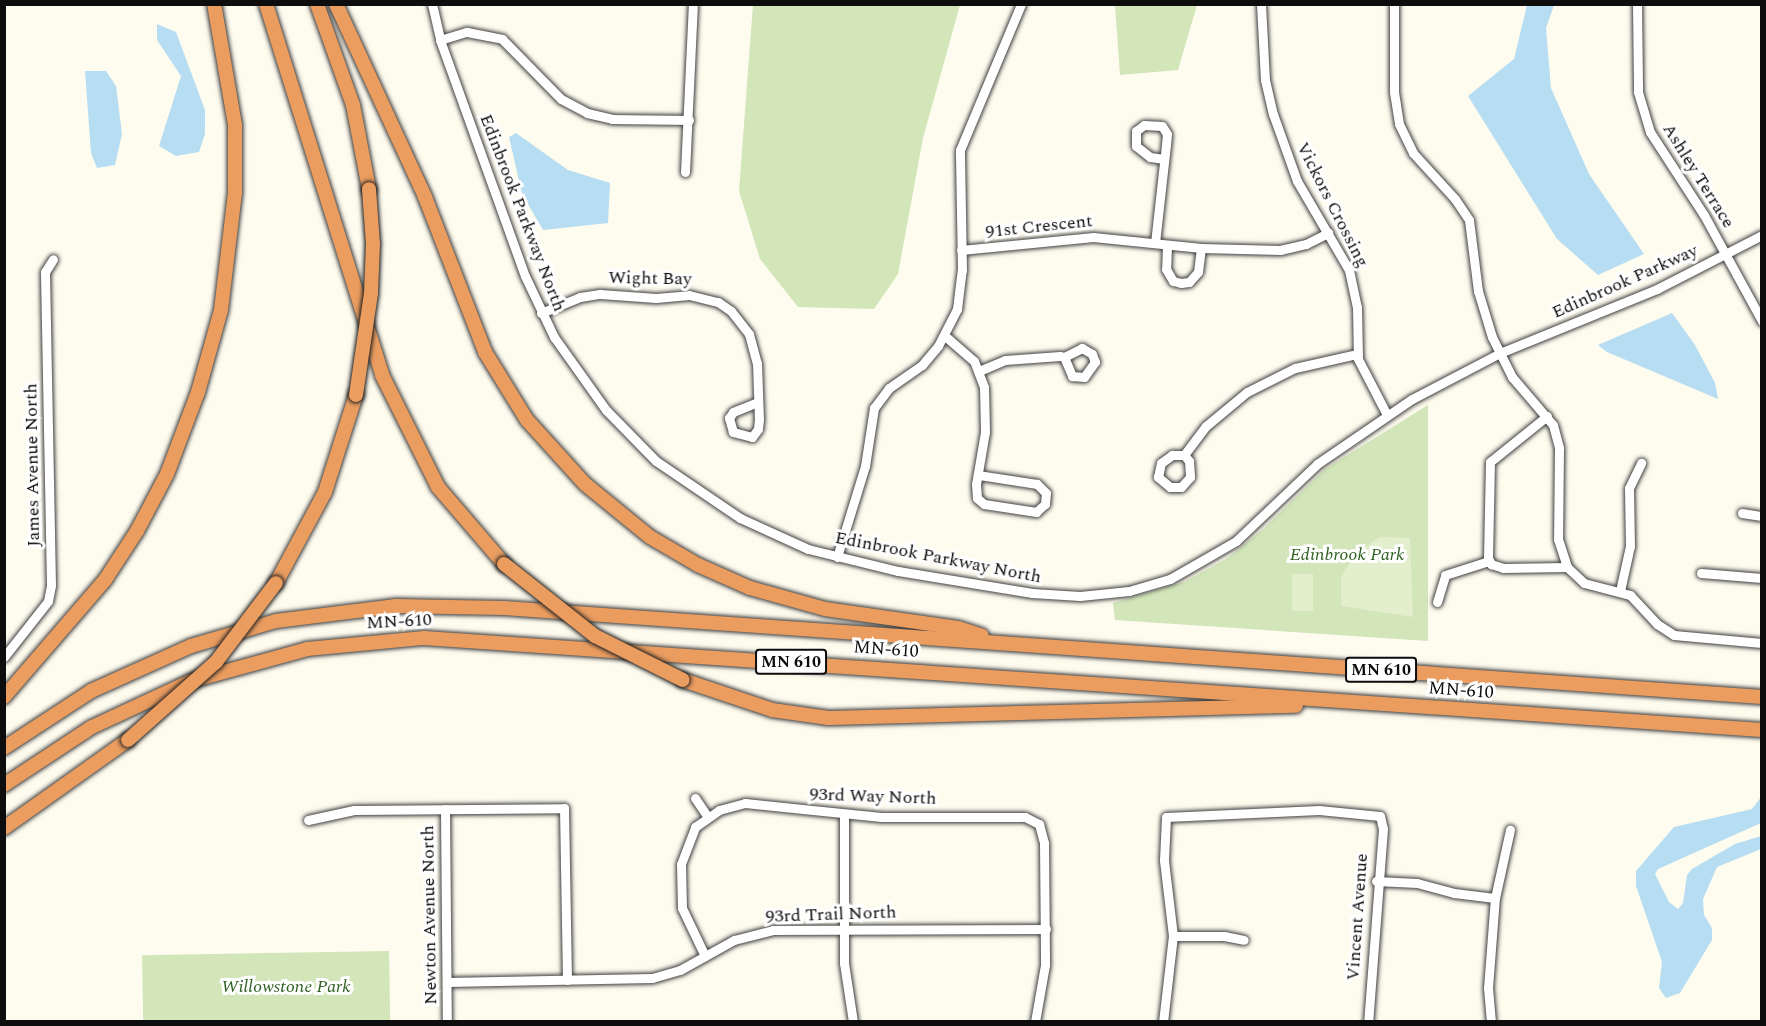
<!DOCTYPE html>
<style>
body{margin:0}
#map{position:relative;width:1766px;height:1026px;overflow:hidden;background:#fefbef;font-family:Spectral,serif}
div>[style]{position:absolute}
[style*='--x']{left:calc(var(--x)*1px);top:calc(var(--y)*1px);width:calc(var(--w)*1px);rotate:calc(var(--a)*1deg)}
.green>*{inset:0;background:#d2e6ba;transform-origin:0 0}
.pitch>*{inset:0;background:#e3eecc;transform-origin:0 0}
.water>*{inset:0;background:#b7ddf2}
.roads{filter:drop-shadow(0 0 2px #404040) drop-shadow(0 0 2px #404040)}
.minor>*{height:9px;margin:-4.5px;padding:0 4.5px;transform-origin:4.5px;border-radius:4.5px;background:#fff}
.highway>*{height:14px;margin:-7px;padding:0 7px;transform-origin:7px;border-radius:7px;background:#eb9d60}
.bridges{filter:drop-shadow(0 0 2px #1e1e1e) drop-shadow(0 0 2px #1e1e1e)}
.highway-bridge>*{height:14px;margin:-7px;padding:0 7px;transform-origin:7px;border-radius:7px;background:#eb9d60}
span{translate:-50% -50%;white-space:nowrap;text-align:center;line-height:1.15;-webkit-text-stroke:6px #fff;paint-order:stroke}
.shield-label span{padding:2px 4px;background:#fff;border:2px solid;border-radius:4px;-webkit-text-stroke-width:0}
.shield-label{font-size:16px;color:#0d0d0d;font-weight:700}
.street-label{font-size:18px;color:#0d0d0d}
.park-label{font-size:18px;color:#306122;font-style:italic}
.frame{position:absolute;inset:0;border:6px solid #0d0d0d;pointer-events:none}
</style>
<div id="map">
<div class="green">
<div style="clip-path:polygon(753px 5px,960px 5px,923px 138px,898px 274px,874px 309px,798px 307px,760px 259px,739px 191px)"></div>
<div style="clip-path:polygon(1115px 5px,1197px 5px,1178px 70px,1120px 75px)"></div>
<div style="clip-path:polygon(1428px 405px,1428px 641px,1115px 620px,1113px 603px,1184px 582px,1226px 559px,1261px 531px,1325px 469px)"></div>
<div style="left:389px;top:951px;width:70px;height:247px;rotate:89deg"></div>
</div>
<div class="pitch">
<div style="clip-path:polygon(1380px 537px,1410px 538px,1413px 617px,1341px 606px,1341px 578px,1355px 554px)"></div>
<div style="left:1292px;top:574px;width:21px;height:37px"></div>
</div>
<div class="water">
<div style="clip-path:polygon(1527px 5px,1554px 5px,1546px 28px,1551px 88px,1589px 174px,1644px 254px,1598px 275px,1557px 239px,1468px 96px,1514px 59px)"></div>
<div style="clip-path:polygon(157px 24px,176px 32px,205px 110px,205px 134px,199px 152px,176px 156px,159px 146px,181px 76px,157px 40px)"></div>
<div style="clip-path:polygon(85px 71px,106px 71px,116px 86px,122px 134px,115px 165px,97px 168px,91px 153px)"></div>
<div style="clip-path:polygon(516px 133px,568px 170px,610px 183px,608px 223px,543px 230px,522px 194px,509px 137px)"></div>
<div style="clip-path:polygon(1672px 313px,1695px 345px,1715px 383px,1718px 399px,1607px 352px,1598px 345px)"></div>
<div style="clip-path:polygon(1761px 797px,1761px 823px,1658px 869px,1655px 874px,1669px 902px,1678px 909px,1683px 903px,1687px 875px,1692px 869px,1735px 844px,1761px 836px,1761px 849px,1717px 867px,1703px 899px,1704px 915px,1712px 928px,1712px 940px,1680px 993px,1666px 998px,1659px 988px,1662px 962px,1636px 886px,1636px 871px,1674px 827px,1752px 809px)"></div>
</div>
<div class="roads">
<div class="minor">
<div style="--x:432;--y:4;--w:37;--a:77"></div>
<div style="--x:440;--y:40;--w:251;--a:70.2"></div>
<div style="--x:525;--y:276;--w:68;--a:64.6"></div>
<div style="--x:554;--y:337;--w:90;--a:54.5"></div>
<div style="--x:606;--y:410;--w:71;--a:45.6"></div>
<div style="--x:656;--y:461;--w:102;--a:34.2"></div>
<div style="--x:740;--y:518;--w:75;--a:24.5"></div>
<div style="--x:808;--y:549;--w:93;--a:13.7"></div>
<div style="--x:898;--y:571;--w:136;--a:9.3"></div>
<div style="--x:1032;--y:593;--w:48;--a:3.6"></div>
<div style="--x:1080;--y:596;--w:49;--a:-5.8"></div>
<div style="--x:1129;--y:591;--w:43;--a:-16.3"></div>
<div style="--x:1170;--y:579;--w:76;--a:-29.9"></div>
<div style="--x:1236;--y:541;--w:112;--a:-43.5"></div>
<div style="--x:1317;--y:464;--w:115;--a:-34.4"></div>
<div style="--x:1412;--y:399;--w:99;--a:-27.6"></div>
<div style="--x:1500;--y:353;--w:170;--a:-22.2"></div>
<div style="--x:1657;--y:289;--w:118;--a:-27.2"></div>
<div style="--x:1261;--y:4;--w:76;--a:87"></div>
<div style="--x:1265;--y:80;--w:35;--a:77"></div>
<div style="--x:1273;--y:114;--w:71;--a:70.3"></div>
<div style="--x:1297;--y:181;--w:103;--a:59.7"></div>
<div style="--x:1349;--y:270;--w:38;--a:78"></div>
<div style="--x:1357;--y:307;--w:52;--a:88.9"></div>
<div style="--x:1358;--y:359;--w:63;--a:62.6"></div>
<div style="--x:1394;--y:4;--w:88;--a:90"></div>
<div style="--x:1394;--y:92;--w:32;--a:81"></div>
<div style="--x:1399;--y:124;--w:32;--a:64"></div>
<div style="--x:1413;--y:153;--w:62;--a:47.6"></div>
<div style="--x:1455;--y:199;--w:25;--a:56"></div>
<div style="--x:1469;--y:220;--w:72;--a:82.8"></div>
<div style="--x:1478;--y:291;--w:48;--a:73.1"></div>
<div style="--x:1492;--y:337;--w:45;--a:63.4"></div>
<div style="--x:1512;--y:377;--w:63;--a:49.5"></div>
<div style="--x:1553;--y:425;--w:24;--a:75"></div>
<div style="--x:1559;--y:448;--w:91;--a:90.6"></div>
<div style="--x:1558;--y:539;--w:29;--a:72"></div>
<div style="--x:1567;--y:567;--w:23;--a:43"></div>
<div style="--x:1584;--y:583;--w:48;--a:14.6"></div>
<div style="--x:1630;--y:595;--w:40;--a:47"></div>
<div style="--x:1657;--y:624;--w:20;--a:33"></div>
<div style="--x:1674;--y:635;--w:88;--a:5.2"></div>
<div style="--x:1637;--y:4;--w:88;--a:89.3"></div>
<div style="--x:1638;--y:92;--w:42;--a:73.3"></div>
<div style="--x:1650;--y:132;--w:99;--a:57"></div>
<div style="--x:1704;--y:215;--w:121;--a:61.3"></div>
<div style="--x:440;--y:40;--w:28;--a:-17"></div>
<div style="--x:467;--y:32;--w:36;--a:11"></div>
<div style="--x:502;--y:39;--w:84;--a:45.5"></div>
<div style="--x:561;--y:99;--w:30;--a:28"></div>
<div style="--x:587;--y:113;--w:26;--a:13"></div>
<div style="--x:612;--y:119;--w:77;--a:0.7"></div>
<div style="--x:685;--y:172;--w:168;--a:-87.3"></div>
<div style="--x:1155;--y:243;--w:99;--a:-83.6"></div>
<div style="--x:1166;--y:145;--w:11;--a:-85"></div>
<div style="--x:1167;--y:134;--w:9;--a:-122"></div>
<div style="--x:1162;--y:126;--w:18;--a:-177"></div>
<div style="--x:1144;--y:125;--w:10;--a:143"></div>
<div style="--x:1136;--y:131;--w:15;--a:90"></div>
<div style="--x:1136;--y:146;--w:18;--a:38"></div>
<div style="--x:1150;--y:157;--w:14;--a:8"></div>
<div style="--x:1167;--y:245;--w:24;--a:92"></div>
<div style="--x:1166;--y:269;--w:14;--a:60"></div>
<div style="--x:1173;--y:281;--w:8;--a:14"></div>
<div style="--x:1181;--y:283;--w:8;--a:-7"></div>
<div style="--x:1189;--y:282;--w:13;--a:-48"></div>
<div style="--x:1198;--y:272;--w:24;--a:-83"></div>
<div style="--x:961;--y:250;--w:133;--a:-5.6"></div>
<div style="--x:1093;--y:237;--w:109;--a:5.8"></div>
<div style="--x:1201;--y:248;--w:79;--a:1.5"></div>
<div style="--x:1280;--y:250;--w:27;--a:-13"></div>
<div style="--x:1306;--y:244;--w:25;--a:-27"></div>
<div style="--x:541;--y:313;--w:42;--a:-22.3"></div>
<div style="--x:580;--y:297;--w:20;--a:-9"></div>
<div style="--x:600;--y:294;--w:56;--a:4.1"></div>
<div style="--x:656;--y:298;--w:33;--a:-5"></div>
<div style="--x:689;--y:295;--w:30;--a:14"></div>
<div style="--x:718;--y:302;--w:16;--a:35"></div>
<div style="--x:731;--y:311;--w:29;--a:52"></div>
<div style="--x:749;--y:334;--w:30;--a:75"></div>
<div style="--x:757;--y:363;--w:56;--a:88"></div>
<div style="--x:759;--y:419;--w:10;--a:96"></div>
<div style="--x:758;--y:429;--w:10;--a:127"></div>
<div style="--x:752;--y:437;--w:20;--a:-165"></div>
<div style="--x:733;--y:432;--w:15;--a:-106"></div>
<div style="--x:729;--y:418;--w:7;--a:-56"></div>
<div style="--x:733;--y:412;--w:27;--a:-22"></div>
<div style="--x:945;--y:336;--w:38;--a:41"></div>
<div style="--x:974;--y:361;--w:28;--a:69"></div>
<div style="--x:984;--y:387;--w:45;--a:88.7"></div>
<div style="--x:985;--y:432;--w:53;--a:99.8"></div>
<div style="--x:976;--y:484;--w:14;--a:86"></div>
<div style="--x:977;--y:498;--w:9;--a:41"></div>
<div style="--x:984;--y:504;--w:53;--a:8.7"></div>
<div style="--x:1036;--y:512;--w:12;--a:-42"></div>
<div style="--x:1045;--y:504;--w:11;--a:-85"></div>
<div style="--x:1046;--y:493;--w:13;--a:-135"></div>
<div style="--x:1037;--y:484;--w:60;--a:-171.3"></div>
<div style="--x:979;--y:371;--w:28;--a:-23"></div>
<div style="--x:1005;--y:360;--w:55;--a:-4.2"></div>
<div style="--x:1060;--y:356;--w:4;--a:14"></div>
<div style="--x:1064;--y:357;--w:21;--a:67"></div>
<div style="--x:1072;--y:376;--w:12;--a:5"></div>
<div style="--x:1084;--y:377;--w:19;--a:-54"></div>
<div style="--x:1095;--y:362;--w:9;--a:-111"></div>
<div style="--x:1092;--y:354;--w:12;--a:-149"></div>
<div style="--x:1082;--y:348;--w:20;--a:153"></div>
<div style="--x:1547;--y:416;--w:73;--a:141.1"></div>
<div style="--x:1490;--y:462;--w:96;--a:91.2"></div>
<div style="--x:1488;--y:558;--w:7;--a:63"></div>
<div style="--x:1491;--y:564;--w:13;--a:18"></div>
<div style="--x:1503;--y:568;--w:64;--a:-0.9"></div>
<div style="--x:1184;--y:455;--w:8;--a:50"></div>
<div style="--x:1189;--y:461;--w:16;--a:86"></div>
<div style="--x:1190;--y:477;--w:13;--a:132"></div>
<div style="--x:1181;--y:487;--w:11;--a:180"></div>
<div style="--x:1170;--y:487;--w:16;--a:-140"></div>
<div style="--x:1158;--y:477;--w:14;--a:-78"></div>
<div style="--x:1161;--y:463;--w:14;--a:-36"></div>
<div style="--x:1172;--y:455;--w:12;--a:0"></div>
<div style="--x:1184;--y:455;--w:36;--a:-53"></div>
<div style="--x:1206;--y:426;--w:53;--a:-39.7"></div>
<div style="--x:1247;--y:392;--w:54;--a:-26.6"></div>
<div style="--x:1295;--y:368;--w:64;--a:-12.7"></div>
<div style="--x:1742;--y:513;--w:20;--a:9"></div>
<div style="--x:837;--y:557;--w:95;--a:-72.9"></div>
<div style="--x:865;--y:466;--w:59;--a:-81.2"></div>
<div style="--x:874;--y:408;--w:25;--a:-53"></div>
<div style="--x:889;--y:388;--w:40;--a:-34.9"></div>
<div style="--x:922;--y:365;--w:25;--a:-50"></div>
<div style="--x:938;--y:346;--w:42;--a:-62.8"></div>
<div style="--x:957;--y:309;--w:39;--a:-83"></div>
<div style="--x:962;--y:270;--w:120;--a:-91"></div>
<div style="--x:960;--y:150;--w:158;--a:-67.3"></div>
<div style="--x:1701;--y:573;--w:61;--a:4.7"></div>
<div style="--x:1620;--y:591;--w:46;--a:-77.5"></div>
<div style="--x:1630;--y:546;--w:58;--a:-91"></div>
<div style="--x:1629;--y:488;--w:28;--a:-64"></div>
<div style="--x:1437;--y:602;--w:28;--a:-73"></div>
<div style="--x:1445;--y:575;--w:46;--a:-17.7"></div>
<div style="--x:4;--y:657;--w:71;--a:-51.8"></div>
<div style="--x:48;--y:601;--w:16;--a:-79"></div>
<div style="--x:51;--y:585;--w:313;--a:-91.1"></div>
<div style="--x:45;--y:272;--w:15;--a:-58"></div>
<div style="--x:695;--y:798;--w:22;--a:56"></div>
<div style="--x:445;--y:809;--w:213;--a:89.5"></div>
<div style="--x:844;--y:814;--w:149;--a:90"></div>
<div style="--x:844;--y:963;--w:60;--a:81.3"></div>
<div style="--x:308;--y:820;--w:47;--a:-12.3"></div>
<div style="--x:354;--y:810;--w:210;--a:-0.5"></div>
<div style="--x:564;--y:808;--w:172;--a:89"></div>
<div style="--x:1376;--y:881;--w:41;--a:2.8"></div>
<div style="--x:1417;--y:883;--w:38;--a:15"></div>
<div style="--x:1454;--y:893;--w:41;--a:7"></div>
<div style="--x:1173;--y:936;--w:51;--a:0"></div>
<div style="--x:1224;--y:936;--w:20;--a:11"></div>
<div style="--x:705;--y:956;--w:53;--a:-115.6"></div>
<div style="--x:682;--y:908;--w:44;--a:-91.3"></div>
<div style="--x:681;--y:864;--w:40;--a:-69"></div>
<div style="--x:695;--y:827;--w:29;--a:-35"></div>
<div style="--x:719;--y:810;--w:27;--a:-15"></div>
<div style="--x:745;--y:803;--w:137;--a:5.9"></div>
<div style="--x:881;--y:817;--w:144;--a:0"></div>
<div style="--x:1025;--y:817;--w:16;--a:27"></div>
<div style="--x:1039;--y:824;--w:20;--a:75"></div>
<div style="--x:1044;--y:843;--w:122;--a:89.5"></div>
<div style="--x:1045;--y:965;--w:58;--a:100"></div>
<div style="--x:447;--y:982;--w:205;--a:-1.1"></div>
<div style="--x:652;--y:978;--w:29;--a:-16"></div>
<div style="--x:680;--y:970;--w:62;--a:-29.1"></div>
<div style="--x:734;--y:940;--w:40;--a:-14.4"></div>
<div style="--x:773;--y:930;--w:273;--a:-0.2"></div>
<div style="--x:1163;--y:1022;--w:87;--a:-83.4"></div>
<div style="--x:1173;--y:936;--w:77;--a:-96.8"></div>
<div style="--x:1164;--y:860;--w:43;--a:-87.3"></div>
<div style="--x:1166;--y:817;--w:153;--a:-2.6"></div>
<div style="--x:1319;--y:810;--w:61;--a:5.6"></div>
<div style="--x:1380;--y:816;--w:13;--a:77"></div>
<div style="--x:1383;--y:829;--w:194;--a:94.4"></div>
<div style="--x:1491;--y:1022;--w:34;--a:-95"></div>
<div style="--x:1488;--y:988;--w:90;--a:-85.6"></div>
<div style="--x:1495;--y:898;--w:70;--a:-77.6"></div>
</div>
<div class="highway">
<div style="--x:266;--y:4;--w:389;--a:72.6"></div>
<div style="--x:382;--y:375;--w:125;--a:63.4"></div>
<div style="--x:438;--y:487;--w:101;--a:49.4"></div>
<div style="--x:317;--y:4;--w:107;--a:70.4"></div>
<div style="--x:353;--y:105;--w:86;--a:79.2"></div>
<div style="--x:336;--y:4;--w:213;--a:65.2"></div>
<div style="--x:425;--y:197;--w:166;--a:68.8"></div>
<div style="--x:485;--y:352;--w:80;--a:58.3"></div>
<div style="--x:527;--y:420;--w:86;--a:47.8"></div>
<div style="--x:585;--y:484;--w:84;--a:39.2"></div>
<div style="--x:650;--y:537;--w:56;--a:30.3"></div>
<div style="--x:698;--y:565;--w:57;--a:23.9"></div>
<div style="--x:750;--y:588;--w:78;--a:15.6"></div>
<div style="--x:825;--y:609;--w:134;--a:8.1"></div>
<div style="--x:958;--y:628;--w:25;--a:18"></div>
<div style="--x:276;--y:583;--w:103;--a:-61.7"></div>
<div style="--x:325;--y:492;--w:102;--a:-72.3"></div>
<div style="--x:683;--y:680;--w:94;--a:18.6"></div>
<div style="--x:772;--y:710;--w:57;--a:8.1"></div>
<div style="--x:828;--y:718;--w:468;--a:-1.5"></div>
<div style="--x:4;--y:697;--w:155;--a:-49.2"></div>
<div style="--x:105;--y:580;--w:59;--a:-56.9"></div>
<div style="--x:137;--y:531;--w:64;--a:-62.2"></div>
<div style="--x:167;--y:474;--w:88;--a:-69.3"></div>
<div style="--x:198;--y:392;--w:85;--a:-74.3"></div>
<div style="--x:221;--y:310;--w:118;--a:-83.2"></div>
<div style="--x:235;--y:193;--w:68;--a:-90"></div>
<div style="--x:235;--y:125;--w:123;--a:-99.8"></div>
<div style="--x:4;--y:748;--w:104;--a:-33.2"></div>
<div style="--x:91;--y:691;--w:110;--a:-24.2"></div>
<div style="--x:191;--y:646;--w:89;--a:-16.4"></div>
<div style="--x:276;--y:621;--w:121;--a:-7.1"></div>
<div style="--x:396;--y:606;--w:108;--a:1.1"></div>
<div style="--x:504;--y:608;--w:1261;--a:4.05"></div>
<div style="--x:4;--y:785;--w:105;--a:-33.4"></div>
<div style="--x:92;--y:727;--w:109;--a:-24.9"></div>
<div style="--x:191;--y:681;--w:120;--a:-15.4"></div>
<div style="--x:307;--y:649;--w:118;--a:-5.4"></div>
<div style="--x:424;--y:638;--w:1341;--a:3.93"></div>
<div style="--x:4;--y:828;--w:152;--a:-35.4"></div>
</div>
</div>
<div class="bridges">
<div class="highway-bridge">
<div style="--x:356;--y:395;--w:103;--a:-81.6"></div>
<div style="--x:371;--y:293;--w:49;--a:-87.7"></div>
<div style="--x:373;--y:244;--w:55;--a:-94.2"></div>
<div style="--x:504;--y:564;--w:116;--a:38.4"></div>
<div style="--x:595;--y:636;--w:98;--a:26.6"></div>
<div style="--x:128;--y:740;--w:118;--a:-41.6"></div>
<div style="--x:216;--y:662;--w:99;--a:-52.8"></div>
</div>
</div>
<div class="shield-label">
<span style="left:791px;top:662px">MN 610</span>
<span style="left:1381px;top:670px">MN 610</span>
</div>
<div class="street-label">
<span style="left:1698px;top:176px;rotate:58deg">Ashley Terrace</span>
<span style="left:1332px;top:205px;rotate:63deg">Vickors Crossing</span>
<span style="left:522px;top:213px;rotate:69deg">Edinbrook Parkway North</span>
<span style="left:1039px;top:227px;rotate:-6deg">91st Crescent</span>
<span style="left:650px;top:279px;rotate:1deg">Wight Bay</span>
<span style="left:1625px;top:282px;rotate:-24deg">Edinbrook Parkway</span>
<span style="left:33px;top:465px;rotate:-91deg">James Avenue North</span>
<span style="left:938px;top:558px;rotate:11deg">Edinbrook Parkway North</span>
<span style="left:399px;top:622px;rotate:-3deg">MN-610</span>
<span style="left:886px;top:650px;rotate:4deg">MN-610</span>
<span style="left:1461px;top:691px;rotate:4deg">MN-610</span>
<span style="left:873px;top:797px;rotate:2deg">93rd Way North</span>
<span style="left:430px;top:915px;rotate:-91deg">Newton Avenue North</span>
<span style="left:831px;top:915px;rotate:-2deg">93rd Trail North</span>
<span style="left:1358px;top:917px;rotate:-86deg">Vincent Avenue</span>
</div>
<div class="park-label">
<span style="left:1347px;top:555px">Edinbrook Park</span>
<span style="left:286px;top:987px">Willowstone Park</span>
</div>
<div class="frame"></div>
</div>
